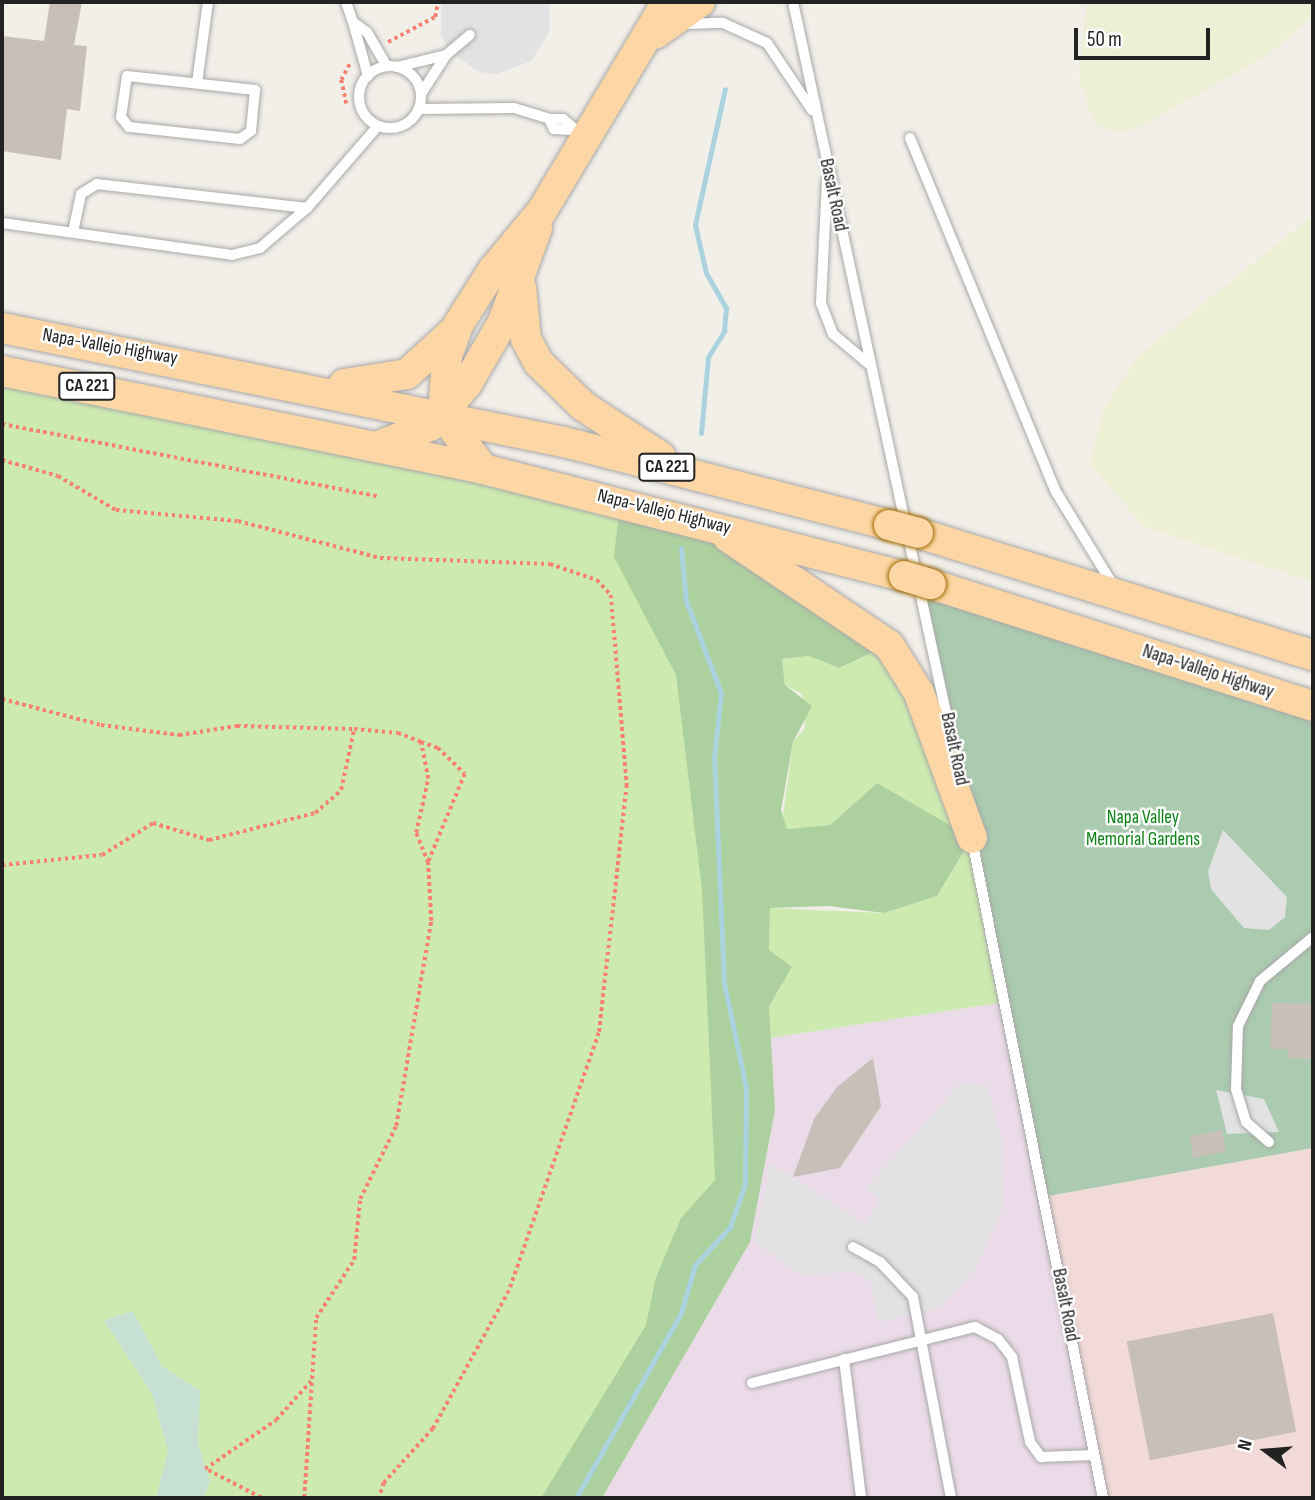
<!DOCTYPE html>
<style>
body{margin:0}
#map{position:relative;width:1315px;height:1500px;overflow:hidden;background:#f2efe9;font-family:"Sofia Sans Condensed",sans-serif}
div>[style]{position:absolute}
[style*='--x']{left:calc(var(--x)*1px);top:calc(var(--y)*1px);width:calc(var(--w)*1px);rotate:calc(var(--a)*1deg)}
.commercial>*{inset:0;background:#f2dad9}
.industrial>*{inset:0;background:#ebdbe8}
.farmland>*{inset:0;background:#eef0d5}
.grass>*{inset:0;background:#cdebb0}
.forest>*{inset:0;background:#add19e}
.wetland>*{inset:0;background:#c6e0d4}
.cemetery>*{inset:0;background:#aacbaf}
.parking>*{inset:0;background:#e2e2e2}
.stream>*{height:5px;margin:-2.5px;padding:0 2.5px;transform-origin:2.5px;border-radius:2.5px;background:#aad3df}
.building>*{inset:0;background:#c7bfb8;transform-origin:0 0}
.path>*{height:3.5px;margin-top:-1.75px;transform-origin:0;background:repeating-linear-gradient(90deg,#fa8072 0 3.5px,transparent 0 7px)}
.roads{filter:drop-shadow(0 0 2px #a9a9a9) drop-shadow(0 0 2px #a9a9a9)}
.lane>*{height:10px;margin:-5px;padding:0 5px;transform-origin:5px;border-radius:5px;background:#fff}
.lane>.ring{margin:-5px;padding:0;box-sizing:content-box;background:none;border:10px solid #fff;border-radius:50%}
.primary>*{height:30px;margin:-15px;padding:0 15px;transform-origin:15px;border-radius:15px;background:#fcd6a4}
.bridges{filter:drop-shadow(0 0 2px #a06b00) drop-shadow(0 0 2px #a06b00)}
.primary-bridge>*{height:30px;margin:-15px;padding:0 15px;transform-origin:15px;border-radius:15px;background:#fcd6a4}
span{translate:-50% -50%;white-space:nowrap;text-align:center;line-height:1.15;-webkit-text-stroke:5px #fff;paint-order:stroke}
.shield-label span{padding:2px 5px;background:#fff;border:2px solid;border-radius:5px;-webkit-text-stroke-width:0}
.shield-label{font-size:18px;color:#222;font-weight:700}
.street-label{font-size:19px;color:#222}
.park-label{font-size:19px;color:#0c8416}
.frame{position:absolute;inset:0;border:4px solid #222;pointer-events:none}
.north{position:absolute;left:1231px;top:1416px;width:70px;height:70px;-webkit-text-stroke:5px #fff;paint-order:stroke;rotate:286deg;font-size:19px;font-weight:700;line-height:28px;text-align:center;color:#222}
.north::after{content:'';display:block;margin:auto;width:24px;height:32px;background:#222;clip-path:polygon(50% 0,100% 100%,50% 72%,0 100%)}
.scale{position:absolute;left:1074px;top:28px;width:136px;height:32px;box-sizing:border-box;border:4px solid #222;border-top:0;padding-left:9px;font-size:21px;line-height:24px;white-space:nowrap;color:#222;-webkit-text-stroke:5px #fff;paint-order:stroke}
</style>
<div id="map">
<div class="commercial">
<div style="clip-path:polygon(1313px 1148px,1313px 1498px,1104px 1498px,1043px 1197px)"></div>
</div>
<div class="industrial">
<div style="clip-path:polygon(1005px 1002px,1103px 1498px,602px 1498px,750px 1242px,775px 1110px,770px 1038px)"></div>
</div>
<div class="farmland">
<div style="clip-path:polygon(1087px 2px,1313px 2px,1313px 17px,1265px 57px,1136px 129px,1115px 133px,1094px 123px,1079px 79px)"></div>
<div style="clip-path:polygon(1313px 215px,1313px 582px,1144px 527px,1090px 464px,1104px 408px,1138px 356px)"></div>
</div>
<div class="grass">
<div style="clip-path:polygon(2px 371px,701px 521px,742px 1145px,576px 1498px,2px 1498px)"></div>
<div style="clip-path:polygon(889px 645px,972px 838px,1005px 1002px,770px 1038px,769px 1006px,792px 967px,769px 951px,770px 908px,884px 913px,937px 896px,972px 839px,877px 783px,830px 825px,787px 829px,782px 823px,793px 742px,805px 728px,802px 694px,785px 685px,782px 659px,809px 656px,839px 668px)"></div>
</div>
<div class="forest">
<div style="clip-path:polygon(620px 501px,701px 521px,889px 645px,839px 668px,809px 656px,782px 659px,785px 685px,812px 706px,793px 742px,781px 810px,787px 829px,830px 825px,877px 783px,972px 838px,937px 896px,884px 913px,828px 906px,770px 908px,769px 950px,792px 967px,769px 1006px,775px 1110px,750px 1242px,602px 1498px,541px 1498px,646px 1325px,656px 1277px,681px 1218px,715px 1180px,702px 890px,676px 675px,614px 557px)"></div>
</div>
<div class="wetland">
<div style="clip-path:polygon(133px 1311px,162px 1366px,200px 1391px,198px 1443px,210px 1482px,204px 1498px,156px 1498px,168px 1451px,152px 1394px,104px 1320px)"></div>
</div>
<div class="cemetery">
<div style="clip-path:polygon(917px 583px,1313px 706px,1313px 1148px,1043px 1197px)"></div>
</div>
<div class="parking">
<div style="clip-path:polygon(441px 2px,549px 2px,550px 31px,531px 61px,497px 74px,479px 72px,450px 52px,441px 35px)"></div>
<div style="clip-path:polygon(1223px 830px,1287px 897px,1285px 917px,1269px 930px,1244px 928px,1211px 889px,1208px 871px)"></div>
<div style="clip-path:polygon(961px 1083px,987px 1086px,1002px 1141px,1003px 1208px,975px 1270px,938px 1308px,878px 1322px,871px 1281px,852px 1271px,803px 1276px,755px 1243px,770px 1163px,865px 1224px,881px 1200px,866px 1188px)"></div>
<div style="clip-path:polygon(1216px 1090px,1264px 1099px,1279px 1132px,1227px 1134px)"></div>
</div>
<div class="stream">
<div style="--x:701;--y:433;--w:76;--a:-84.7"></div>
<div style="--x:708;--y:357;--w:31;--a:-58"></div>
<div style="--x:724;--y:331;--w:23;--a:-85"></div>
<div style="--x:726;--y:308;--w:40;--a:-119.7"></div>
<div style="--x:706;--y:273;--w:49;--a:-102.9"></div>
<div style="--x:695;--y:225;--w:139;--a:-77.6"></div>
<div style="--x:576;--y:1498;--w:213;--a:-60.4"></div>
<div style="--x:681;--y:1313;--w:50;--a:-73.7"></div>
<div style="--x:695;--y:1265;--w:52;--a:-47.4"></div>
<div style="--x:730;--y:1227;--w:46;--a:-70.8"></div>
<div style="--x:745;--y:1184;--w:96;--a:-89.4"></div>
<div style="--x:746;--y:1088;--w:107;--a:-101.8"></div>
<div style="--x:724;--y:983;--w:225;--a:-92.5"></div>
<div style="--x:714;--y:758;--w:65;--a:-83.9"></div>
<div style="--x:721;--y:693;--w:98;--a:-110.8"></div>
<div style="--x:686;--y:601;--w:53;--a:-95.4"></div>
</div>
<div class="building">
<div style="clip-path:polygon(50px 2px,82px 2px,74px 45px,87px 46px,80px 111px,67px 109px,61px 160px,2px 151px,2px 36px,44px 41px)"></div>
<div style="clip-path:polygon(1272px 1003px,1313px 1004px,1313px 1059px,1288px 1058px,1288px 1049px,1270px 1049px)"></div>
<div style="clip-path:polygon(873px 1058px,881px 1106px,840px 1168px,793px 1177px,814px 1119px,837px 1087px)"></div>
<div style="left:1222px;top:1130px;width:22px;height:33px;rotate:80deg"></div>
<div style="left:1273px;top:1313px;width:121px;height:149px;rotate:79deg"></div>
</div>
<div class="path">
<div style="--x:388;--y:42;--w:53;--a:-28"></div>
<div style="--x:435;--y:17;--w:15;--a:-79"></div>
<div style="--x:346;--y:104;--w:25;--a:-102"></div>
<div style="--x:341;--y:80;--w:19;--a:-62"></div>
<div style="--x:2;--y:424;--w:382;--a:10.9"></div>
<div style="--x:2;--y:460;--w:58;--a:15.9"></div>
<div style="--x:58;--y:476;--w:67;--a:30.4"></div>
<div style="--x:116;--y:510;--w:122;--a:5.2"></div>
<div style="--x:238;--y:521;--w:147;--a:14.6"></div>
<div style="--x:380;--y:558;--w:170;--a:2"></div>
<div style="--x:550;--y:564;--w:50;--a:18.8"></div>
<div style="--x:597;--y:580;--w:21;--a:47"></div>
<div style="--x:611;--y:595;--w:191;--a:85.2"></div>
<div style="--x:627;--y:785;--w:250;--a:96.4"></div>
<div style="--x:599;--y:1033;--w:273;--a:109.2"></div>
<div style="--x:509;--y:1291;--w:158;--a:118.8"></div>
<div style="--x:433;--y:1429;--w:73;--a:132.2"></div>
<div style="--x:384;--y:1483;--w:16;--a:108"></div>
<div style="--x:2;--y:699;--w:102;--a:14.7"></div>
<div style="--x:101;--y:725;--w:79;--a:7.3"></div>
<div style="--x:179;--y:735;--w:59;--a:-8.8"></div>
<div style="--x:237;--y:726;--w:117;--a:1.5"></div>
<div style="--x:2;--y:865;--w:100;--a:-5.7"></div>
<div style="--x:102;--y:855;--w:60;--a:-32.1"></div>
<div style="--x:153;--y:823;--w:59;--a:16.9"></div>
<div style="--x:209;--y:840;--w:109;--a:-14.3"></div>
<div style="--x:315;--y:813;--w:35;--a:-41"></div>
<div style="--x:341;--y:790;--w:62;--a:-78"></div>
<div style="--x:354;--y:729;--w:44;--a:5.2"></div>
<div style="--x:398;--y:733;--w:25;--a:21"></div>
<div style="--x:421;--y:742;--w:18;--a:19"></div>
<div style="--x:438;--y:748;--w:37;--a:44"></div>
<div style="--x:465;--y:774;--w:96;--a:112.6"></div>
<div style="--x:428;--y:863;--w:32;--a:-112"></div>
<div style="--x:416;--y:833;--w:55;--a:-77.5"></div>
<div style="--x:428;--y:779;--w:38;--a:-101"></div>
<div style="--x:261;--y:1498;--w:63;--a:-152.6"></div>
<div style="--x:205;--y:1469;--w:86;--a:-34.6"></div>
<div style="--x:276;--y:1420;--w:52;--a:-48.1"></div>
<div style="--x:304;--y:1498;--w:180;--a:-86.2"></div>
<div style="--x:316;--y:1318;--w:69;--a:-56.8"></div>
<div style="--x:354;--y:1260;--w:61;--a:-84.4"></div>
<div style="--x:360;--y:1199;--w:81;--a:-63.7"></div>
<div style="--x:396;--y:1126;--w:208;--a:-80.3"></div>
<div style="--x:431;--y:921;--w:58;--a:-93"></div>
</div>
<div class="roads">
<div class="lane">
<div style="--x:346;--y:2;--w:21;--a:71"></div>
<div style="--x:793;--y:2;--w:765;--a:77.85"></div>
<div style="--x:686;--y:24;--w:37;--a:-2"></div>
<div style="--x:723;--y:23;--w:48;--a:24.4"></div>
<div style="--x:767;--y:43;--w:81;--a:56.1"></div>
<div class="ring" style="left:359px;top:66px;width:52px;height:52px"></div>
<div style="--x:397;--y:67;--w:50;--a:-13.8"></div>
<div style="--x:127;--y:76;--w:129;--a:6.2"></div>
<div style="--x:255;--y:90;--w:41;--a:95.6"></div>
<div style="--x:251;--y:131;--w:14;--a:144"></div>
<div style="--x:240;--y:139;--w:112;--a:-173.8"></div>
<div style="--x:129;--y:127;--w:13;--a:-129"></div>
<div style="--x:121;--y:117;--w:41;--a:-81.7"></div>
<div style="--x:368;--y:76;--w:56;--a:-105.5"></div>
<div style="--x:353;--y:22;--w:17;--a:36"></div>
<div style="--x:367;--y:32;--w:39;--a:60"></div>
<div style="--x:197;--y:83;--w:82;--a:-82.3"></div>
<div style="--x:421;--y:94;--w:46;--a:-57.3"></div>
<div style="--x:446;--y:55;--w:31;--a:-40"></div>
<div style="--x:419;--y:109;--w:95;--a:-0.6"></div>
<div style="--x:514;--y:108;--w:37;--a:17"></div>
<div style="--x:571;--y:130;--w:17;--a:-177"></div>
<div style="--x:554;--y:129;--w:11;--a:-117"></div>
<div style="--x:549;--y:119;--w:14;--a:0"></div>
<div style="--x:563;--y:119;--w:25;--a:40"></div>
<div style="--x:910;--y:138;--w:383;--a:67.6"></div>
<div style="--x:1056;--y:492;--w:109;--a:58.5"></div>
<div style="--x:827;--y:180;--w:123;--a:92.8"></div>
<div style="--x:821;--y:303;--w:33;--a:69"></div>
<div style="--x:833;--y:334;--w:47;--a:39.8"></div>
<div style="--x:2;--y:223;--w:232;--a:7.9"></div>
<div style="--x:232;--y:255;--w:29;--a:-14"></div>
<div style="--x:260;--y:248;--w:62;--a:-40.4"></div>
<div style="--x:307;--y:208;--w:108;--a:-49.1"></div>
<div style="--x:73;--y:232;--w:39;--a:-78"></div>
<div style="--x:81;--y:194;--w:19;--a:-32"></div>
<div style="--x:97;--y:184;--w:211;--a:6.5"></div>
<div style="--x:972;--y:840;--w:671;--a:78.74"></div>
<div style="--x:1269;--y:1142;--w:30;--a:-139"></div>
<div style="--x:1246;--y:1122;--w:34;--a:-107"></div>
<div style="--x:1236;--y:1089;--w:63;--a:-88.2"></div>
<div style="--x:1238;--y:1026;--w:50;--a:-63.9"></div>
<div style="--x:1260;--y:981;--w:69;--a:-39.7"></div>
<div style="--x:853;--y:1247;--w:31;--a:29"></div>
<div style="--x:880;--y:1262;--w:48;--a:46.7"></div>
<div style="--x:913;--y:1297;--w:205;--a:79.3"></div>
<div style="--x:844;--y:1359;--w:140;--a:83"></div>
<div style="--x:752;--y:1383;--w:230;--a:-14.1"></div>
<div style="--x:975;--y:1327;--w:26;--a:28"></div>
<div style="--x:998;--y:1339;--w:23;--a:52"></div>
<div style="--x:1012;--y:1357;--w:87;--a:78"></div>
<div style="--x:1030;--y:1442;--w:19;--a:54"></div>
<div style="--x:1041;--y:1457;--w:53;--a:-2.2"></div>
</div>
<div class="primary">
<div style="--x:655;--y:34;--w:55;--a:-35.4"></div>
<div style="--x:521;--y:287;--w:52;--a:84.5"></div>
<div style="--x:526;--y:339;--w:27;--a:62"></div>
<div style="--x:539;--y:363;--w:62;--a:44.3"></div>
<div style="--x:583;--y:406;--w:93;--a:33.2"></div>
<div style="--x:2;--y:328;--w:573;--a:11.47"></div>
<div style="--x:564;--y:442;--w:335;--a:14.3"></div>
<div style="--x:2;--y:371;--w:491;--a:11.5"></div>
<div style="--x:483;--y:469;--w:434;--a:14.3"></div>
<div style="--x:344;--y:384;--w:64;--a:-9"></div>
<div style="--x:407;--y:374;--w:61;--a:-42.3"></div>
<div style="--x:381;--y:445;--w:53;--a:-21.2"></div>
<div style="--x:430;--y:426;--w:56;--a:-48.6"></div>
<div style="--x:467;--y:384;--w:72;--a:-59.9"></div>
<div style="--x:503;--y:322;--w:100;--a:-70.1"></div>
<div style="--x:483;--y:469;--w:67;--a:-126.5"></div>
<div style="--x:443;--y:415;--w:59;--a:-86.1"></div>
<div style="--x:447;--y:356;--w:33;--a:-70"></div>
<div style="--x:458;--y:325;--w:65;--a:-57.5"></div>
<div style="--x:493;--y:270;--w:77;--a:-50.3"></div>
<div style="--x:542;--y:211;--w:244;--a:-59.1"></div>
<div style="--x:918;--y:533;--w:413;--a:17.2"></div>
<div style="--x:728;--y:537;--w:194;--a:33.9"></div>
<div style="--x:889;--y:645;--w:57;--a:58"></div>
<div style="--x:919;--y:693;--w:154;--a:69.9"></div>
<div style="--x:931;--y:584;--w:401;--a:17.7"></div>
</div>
</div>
<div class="bridges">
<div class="primary-bridge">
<div style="--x:889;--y:525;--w:30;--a:15"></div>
<div style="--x:904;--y:576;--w:28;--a:17"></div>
</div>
</div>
<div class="shield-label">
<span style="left:87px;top:386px">CA 221</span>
<span style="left:667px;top:467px">CA 221</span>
</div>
<div class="street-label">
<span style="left:833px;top:195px;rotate:78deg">Basalt Road</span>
<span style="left:110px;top:347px;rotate:10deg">Napa-Vallejo Highway</span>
<span style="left:664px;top:512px;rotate:14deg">Napa-Vallejo Highway</span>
<span style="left:1208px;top:672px;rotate:18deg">Napa-Vallejo Highway</span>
<span style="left:954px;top:749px;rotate:78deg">Basalt Road</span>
<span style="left:1065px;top:1305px;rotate:79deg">Basalt Road</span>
</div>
<div class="park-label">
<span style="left:1143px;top:829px">Napa Valley<br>Memorial Gardens</span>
</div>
<div class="frame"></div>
<div class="north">N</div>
<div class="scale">50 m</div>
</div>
